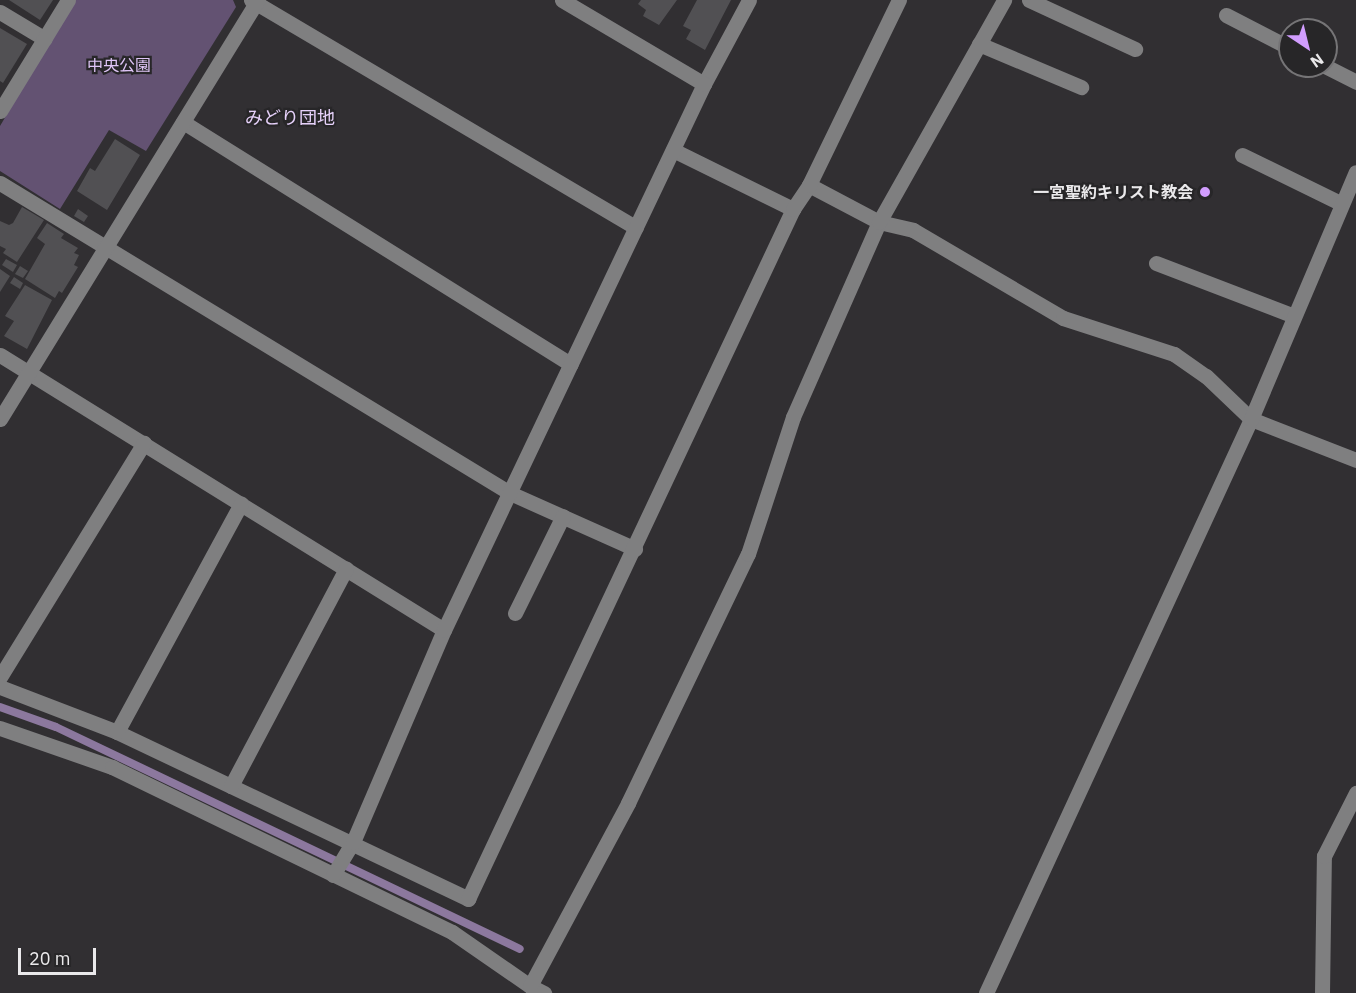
<!DOCTYPE html>
<meta charset="utf-8">
<style>
body{margin:0}
#map{position:relative;width:1356px;height:993px;overflow:hidden;background:#312f32;font-family:"IBM Plex Sans","Noto Sans JP",sans-serif}
div>[style]{position:absolute}
[style*='--x']{left:calc(var(--x)*1px);top:calc(var(--y)*1px);width:calc(var(--w)*1px);rotate:calc(var(--a)*1deg)}
.green>*{inset:0;background:#635272}
.stream>*{height:8px;margin:-4px;padding:0 4px;transform-origin:4px;border-radius:4px;background:#8c789e}
.building>*{inset:0;background:#515053}
.minor>*{height:15px;margin:-7.5px;padding:0 7.5px;transform-origin:7.5px;border-radius:7.5px;background:#7f7f80}
.dots>*{width:16px;height:16px;translate:-50% -50%;box-sizing:border-box;border:3px solid #272628;border-radius:50%}
span{translate:-50% -50%;white-space:nowrap;text-align:center;line-height:1.15;-webkit-text-stroke:4.5px #272628;paint-order:stroke}
.park-label{font-size:16px;color:#dfc5f7}
.poi-label{font-size:16px;color:#eae9eb;font-weight:700}
.right{translate:-100% -50%;text-align:right}
.neighbourhood-label{font-size:18px;color:#e6d1fa}
.north{position:absolute;left:1278px;top:18px;width:60px;height:60px;box-sizing:border-box;background:#272628;border:2px solid #757476;border-radius:50%;rotate:145deg;font-size:16px;font-weight:700;line-height:24px;text-align:center;color:#eae9eb}
.north::after{content:'';display:block;margin:auto;width:21px;height:27px;background:#d19dfe;clip-path:polygon(50% 0,100% 100%,50% 72%,0 100%)}
.scale{position:absolute;left:18px;top:948px;width:78px;height:27px;box-sizing:border-box;border:3px solid #eae9eb;border-top:0;padding-left:8px;font-size:18px;line-height:21px;white-space:nowrap;color:#eae9eb;-webkit-text-stroke:4px #272628;paint-order:stroke}
</style>
<div id="map">
<div class="green">
<div style="clip-path:polygon(75px 0,233px 0,236px 7px,146px 151px,109px 130px,60px 209px,0 171px,0 126px)"></div>
</div>
<div class="stream">
<div style="--x:0;--y:707;--w:59;--a:19.7"></div>
<div style="--x:56;--y:727;--w:514;--a:25.57"></div>
</div>
<div class="building">
<div style="clip-path:polygon(9px 0,53px 0,40px 20px)"></div>
<div style="clip-path:polygon(641px 0,677px 0,659px 25px,643px 16px,646px 10px,638px 4px)"></div>
<div style="clip-path:polygon(697px 0,731px 0,705px 50px,686px 39px,691px 30px,683px 26px)"></div>
<div style="clip-path:polygon(0 28px,27px 44px,3px 83px,0 81px)"></div>
<div style="clip-path:polygon(115px 139px,140px 155px,107px 210px,77px 191px,90px 168px,95px 171px)"></div>
<div style="clip-path:polygon(22px 207px,44px 220px,17px 262px,3px 253px,6px 249px,0 246px,0 221px,9px 225px,13px 223px)"></div>
<div style="clip-path:polygon(78px 209px,88px 216px,84px 222px,74px 216px)"></div>
<div style="clip-path:polygon(47px 223px,64px 234px,61px 238px,78px 248px,74px 253px,79px 255px,74px 265px,78px 267px,62px 293px,59px 291px,55px 298px,25px 279px,45px 244px,37px 238px)"></div>
<div style="clip-path:polygon(6px 259px,17px 265px,13px 272px,2px 265px)"></div>
<div style="clip-path:polygon(20px 266px,28px 271px,23px 278px,15px 274px)"></div>
<div style="clip-path:polygon(0 269px,10px 276px,0 292px)"></div>
<div style="clip-path:polygon(14px 277px,23px 283px,20px 289px,10px 283px)"></div>
<div style="clip-path:polygon(25px 285px,52px 300px,27px 349px,4px 336px,14px 321px,5px 316px)"></div>
</div>
<div class="minor">
<div style="--x:251;--y:0;--w:447;--a:30.6"></div>
<div style="--x:1029;--y:0;--w:117;--a:24.8"></div>
<div style="--x:0;--y:12;--w:52;--a:31"></div>
<div style="--x:1226;--y:15;--w:72;--a:27.3"></div>
<div style="--x:979;--y:44;--w:111;--a:22.9"></div>
<div style="--x:1325;--y:66;--w:35;--a:27"></div>
<div style="--x:704;--y:84;--w:95;--a:-61.8"></div>
<div style="--x:0;--y:111;--w:130;--a:-58.5"></div>
<div style="--x:183;--y:122;--w:457;--a:32"></div>
<div style="--x:673;--y:150;--w:134;--a:26.2"></div>
<div style="--x:1242;--y:155;--w:111;--a:26.1"></div>
<div style="--x:0;--y:183;--w:597;--a:31.29"></div>
<div style="--x:510;--y:493;--w:137;--a:24.1"></div>
<div style="--x:809;--y:185;--w:79;--a:27.9"></div>
<div style="--x:879;--y:222;--w:35;--a:13"></div>
<div style="--x:913;--y:230;--w:174;--a:30.4"></div>
<div style="--x:1063;--y:318;--w:117;--a:18"></div>
<div style="--x:1174;--y:354;--w:39;--a:35"></div>
<div style="--x:1206;--y:376;--w:62;--a:43.7"></div>
<div style="--x:1251;--y:419;--w:113;--a:21.3"></div>
<div style="--x:1156;--y:263;--w:148;--a:21"></div>
<div style="--x:0;--y:355;--w:522;--a:31.77"></div>
<div style="--x:0;--y:419;--w:492;--a:-58.4"></div>
<div style="--x:515;--y:613;--w:108;--a:-63.7"></div>
<div style="--x:0;--y:677;--w:275;--a:-58.4"></div>
<div style="--x:0;--y:687;--w:125;--a:21"></div>
<div style="--x:117;--y:732;--w:389;--a:25.4"></div>
<div style="--x:468;--y:899;--w:763;--a:-64.78"></div>
<div style="--x:793;--y:209;--w:29;--a:-56"></div>
<div style="--x:809;--y:185;--w:206;--a:-64.1"></div>
<div style="--x:0;--y:728;--w:119;--a:19.2"></div>
<div style="--x:112;--y:767;--w:378;--a:25.9"></div>
<div style="--x:452;--y:932;--w:95;--a:34.7"></div>
<div style="--x:530;--y:986;--w:16;--a:27"></div>
<div style="--x:117;--y:732;--w:260;--a:-61.5"></div>
<div style="--x:231;--y:786;--w:246;--a:-62.1"></div>
<div style="--x:333;--y:875;--w:39;--a:-59"></div>
<div style="--x:353;--y:842;--w:231;--a:-66.8"></div>
<div style="--x:444;--y:630;--w:605;--a:-64.54"></div>
<div style="--x:704;--y:84;--w:165;--a:-149.4"></div>
<div style="--x:530;--y:986;--w:208;--a:-61.8"></div>
<div style="--x:628;--y:803;--w:276;--a:-64.3"></div>
<div style="--x:748;--y:554;--w:144;--a:-71.8"></div>
<div style="--x:793;--y:417;--w:213;--a:-66.2"></div>
<div style="--x:879;--y:222;--w:255;--a:-60.6"></div>
<div style="--x:986;--y:993;--w:632;--a:-65.22"></div>
<div style="--x:1251;--y:419;--w:268;--a:-67"></div>
<div style="--x:1322;--y:993;--w:137;--a:-89.2"></div>
<div style="--x:1324;--y:856;--w:71;--a:-63.1"></div>
</div>
<div class="dots">
<div style="left:1205px;top:192px;background:#d19dfe"></div>
</div>
<div class="park-label">
<span style="left:119px;top:65px">中央公園</span>
</div>
<div class="poi-label">
<span class="right" style="left:1193px;top:192px">一宮聖約キリスト教会</span>
</div>
<div class="neighbourhood-label">
<span style="left:290px;top:118px">みどり団地</span>
</div>
<div class="north">N</div>
<div class="scale">20 m</div>
</div>
